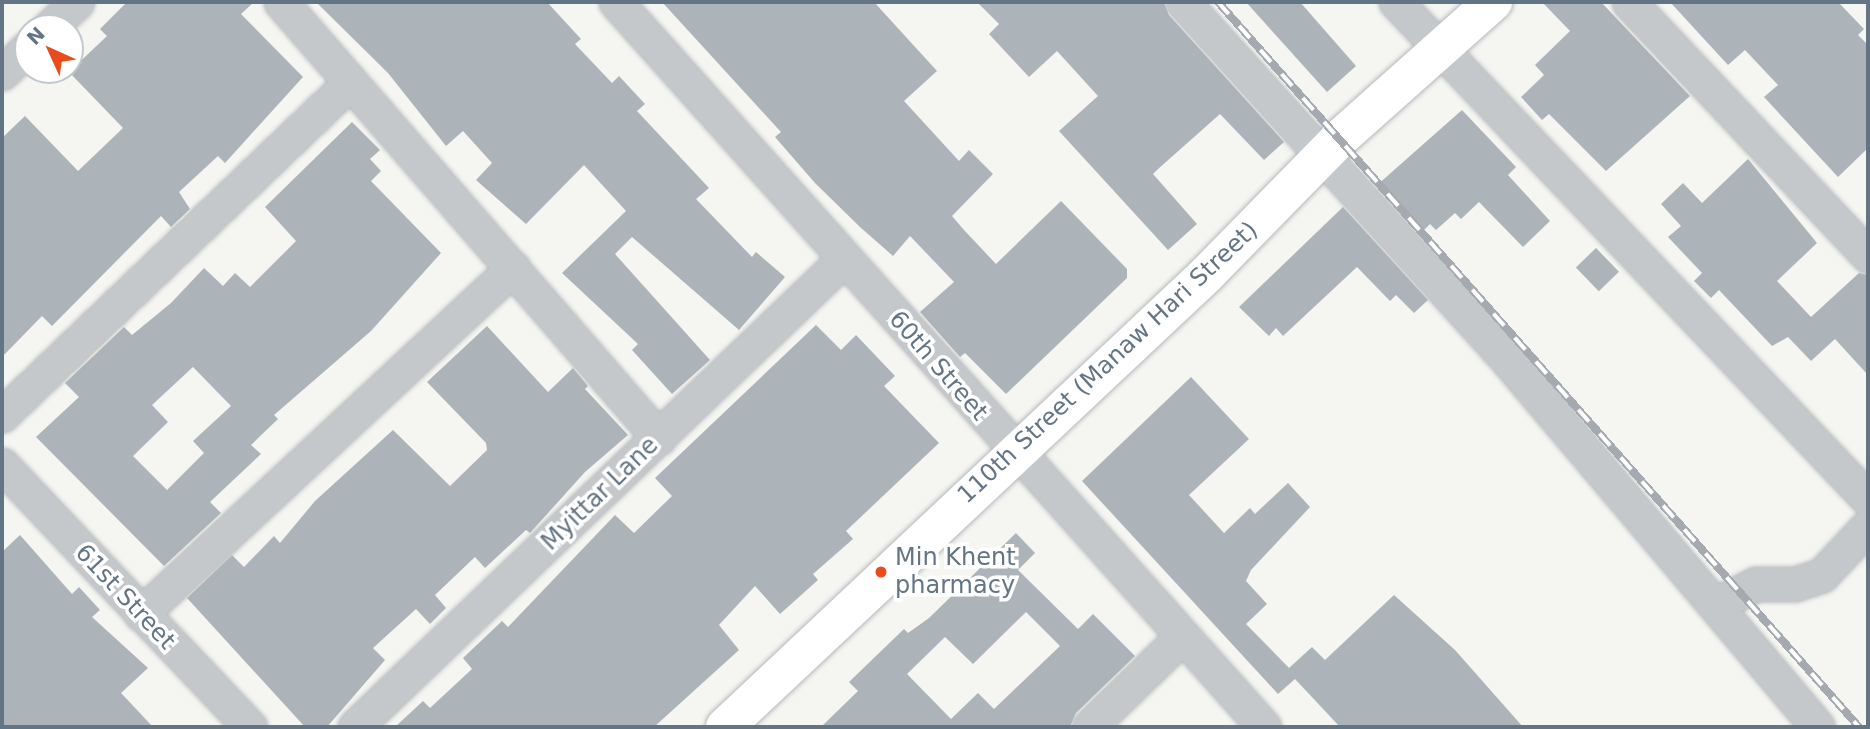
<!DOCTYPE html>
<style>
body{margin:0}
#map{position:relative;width:1870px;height:729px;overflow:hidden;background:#f5f5f1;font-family:"DejaVu Sans",sans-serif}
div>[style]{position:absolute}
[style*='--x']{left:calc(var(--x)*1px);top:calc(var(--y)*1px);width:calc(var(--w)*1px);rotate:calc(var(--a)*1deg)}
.building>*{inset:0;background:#acb4b9;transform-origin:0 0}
.roads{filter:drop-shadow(0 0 2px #b5b9bd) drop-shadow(0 0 2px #b5b9bd)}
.minor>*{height:33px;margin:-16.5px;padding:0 16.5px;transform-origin:16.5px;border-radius:16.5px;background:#c5c8cb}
.major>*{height:38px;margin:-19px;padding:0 19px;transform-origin:19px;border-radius:19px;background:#fff}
.rail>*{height:8px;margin-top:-4px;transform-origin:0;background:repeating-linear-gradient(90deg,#fff 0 16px,#a4aab0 0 32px);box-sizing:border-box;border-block:2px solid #a4aab0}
.dots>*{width:19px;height:19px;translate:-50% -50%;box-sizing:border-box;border:4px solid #fff;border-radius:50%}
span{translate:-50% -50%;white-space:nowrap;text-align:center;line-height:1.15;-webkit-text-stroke:7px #fff;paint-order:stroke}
.street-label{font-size:24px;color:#637584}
.poi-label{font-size:24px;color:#637584}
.left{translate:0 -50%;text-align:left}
.frame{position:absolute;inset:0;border:4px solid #637584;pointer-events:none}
.north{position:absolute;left:14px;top:14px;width:70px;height:70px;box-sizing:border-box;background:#fff;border:2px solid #c1c8ce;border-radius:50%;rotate:315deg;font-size:19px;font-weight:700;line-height:28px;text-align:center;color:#637584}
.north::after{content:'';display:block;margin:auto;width:24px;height:32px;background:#eb4a1c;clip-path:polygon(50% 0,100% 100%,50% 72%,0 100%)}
</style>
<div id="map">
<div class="building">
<div style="clip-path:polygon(127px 2px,254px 2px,241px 14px,303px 77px,225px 163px,218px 156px,179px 192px,190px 209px,171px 227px,161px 216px,52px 326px,42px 316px,2px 357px,2px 138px,25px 116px,78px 171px,123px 128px,69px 72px,107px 36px,100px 29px)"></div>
<div style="clip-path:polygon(316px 2px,547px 2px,581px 39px,575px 44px,612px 83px,619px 76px,645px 104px,637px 111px,709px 188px,696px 199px,752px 257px,756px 252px,785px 277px,739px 330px,632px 237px,615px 254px,710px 360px,672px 394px,632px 350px,638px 344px,562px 273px,626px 211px,584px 165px,526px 224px,476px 180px,492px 163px,463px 131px,446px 146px,388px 73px)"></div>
<div style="clip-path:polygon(662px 2px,874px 2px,937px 71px,904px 101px,959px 161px,969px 150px,993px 174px,952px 216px,964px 230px,996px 264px,1061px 201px,1127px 269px,1127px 278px,1006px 394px,965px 353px,960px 357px,920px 312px,954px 282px,910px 236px,893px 256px,860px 227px,815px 183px,775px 137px,781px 132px)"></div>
<div style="clip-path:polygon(977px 2px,1164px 2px,1169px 15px,1284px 142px,1264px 160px,1220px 114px,1158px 169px,1153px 174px,1197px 224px,1168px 250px,1059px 131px,1098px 96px,1057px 51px,1029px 77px,989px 34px,999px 24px)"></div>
<div style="clip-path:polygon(1246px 2px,1300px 2px,1356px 66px,1327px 92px)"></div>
<div style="clip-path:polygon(1542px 2px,1601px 2px,1690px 96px,1606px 171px,1549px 114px,1542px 120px,1521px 97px,1544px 75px,1535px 65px,1570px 31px)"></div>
<div style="clip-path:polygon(1670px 2px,1838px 2px,1864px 29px,1858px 35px,1868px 45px,1868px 148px,1838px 177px,1764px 97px,1778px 85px,1745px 50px,1728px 65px)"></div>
<div style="clip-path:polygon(1462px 110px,1516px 167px,1508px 175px,1550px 221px,1523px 247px,1479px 202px,1461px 219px,1455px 213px,1436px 230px,1430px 224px,1420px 234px,1376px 186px)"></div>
<div style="clip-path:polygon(evenodd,352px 122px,380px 150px,370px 159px,381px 171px,371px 181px,441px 253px,371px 331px,274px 415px,278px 419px,251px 445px,261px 454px,210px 502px,221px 513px,164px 566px,36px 437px,79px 397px,65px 383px,124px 327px,132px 335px,171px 303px,204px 268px,223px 286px,235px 273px,250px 287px,296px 241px,265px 207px,352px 122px,193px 367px,231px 406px,193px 441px,204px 453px,167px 490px,133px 456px,168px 422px,152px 405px,193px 367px)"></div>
<div style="clip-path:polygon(1748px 159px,1817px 243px,1777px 281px,1811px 317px,1859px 273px,1868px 275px,1868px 375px,1835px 339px,1811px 361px,1788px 337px,1772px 346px,1719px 290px,1711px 298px,1694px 281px,1702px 273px,1668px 237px,1681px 226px,1661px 204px,1683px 183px,1702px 203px)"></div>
<div style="clip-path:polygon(1343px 207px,1428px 300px,1414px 313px,1396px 295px,1390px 301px,1357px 267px,1283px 336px,1276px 328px,1269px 336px,1239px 307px)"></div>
<div style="left:1596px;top:248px;width:33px;height:28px;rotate:46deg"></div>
<div style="clip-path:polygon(816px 325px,841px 350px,856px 335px,895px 376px,884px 386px,939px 443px,846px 531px,853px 539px,813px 574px,818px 580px,780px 614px,755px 586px,719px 625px,739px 650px,654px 727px,395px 727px,423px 701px,430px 708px,472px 669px,463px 658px,502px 621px,508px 627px,615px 515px,634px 533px,672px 496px,655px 478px)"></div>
<div style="clip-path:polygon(487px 326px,548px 392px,573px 368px,588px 386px,585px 389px,628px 435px,585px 472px,530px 533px,526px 530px,485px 568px,475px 557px,435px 595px,446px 608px,430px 624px,416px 609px,373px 648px,385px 660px,327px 727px,305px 727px,187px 598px,232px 555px,244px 567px,274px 536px,280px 543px,315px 501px,393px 430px,450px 486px,487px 450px,486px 443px,427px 382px)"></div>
<div style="clip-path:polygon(1191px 377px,1249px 439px,1189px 495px,1224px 533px,1250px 508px,1255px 514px,1288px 483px,1310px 507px,1251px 570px,1246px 581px,1267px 604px,1246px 624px,1289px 668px,1312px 647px,1325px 660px,1394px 595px,1455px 650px,1523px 727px,1340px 727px,1295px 679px,1278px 694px,1082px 481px)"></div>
<div style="clip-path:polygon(evenodd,1016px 533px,1035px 553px,1018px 570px,1078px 629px,1093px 614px,1135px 656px,1076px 713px,1070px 727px,821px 727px,858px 691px,849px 682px,878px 654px,904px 629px,908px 633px,929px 618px,1016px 533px,1026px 612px,1060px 646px,994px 709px,978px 693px,951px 719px,907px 674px,945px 637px,973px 664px,1026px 612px)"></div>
<div style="clip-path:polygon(20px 535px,72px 594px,79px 587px,100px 610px,92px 617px,148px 668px,121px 693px,153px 727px,2px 727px,2px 552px)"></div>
</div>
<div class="roads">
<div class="minor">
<div style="--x:281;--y:2;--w:577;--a:49.08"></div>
<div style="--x:616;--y:2;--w:972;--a:48.21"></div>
<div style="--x:1183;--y:2;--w:471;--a:47.8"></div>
<div style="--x:1500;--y:351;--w:492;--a:49.8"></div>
<div style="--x:1396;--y:2;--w:685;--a:46.48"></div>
<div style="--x:1629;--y:2;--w:349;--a:46.7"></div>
<div style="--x:49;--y:28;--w:38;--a:-43"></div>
<div style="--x:2;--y:73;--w:36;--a:-44"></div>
<div style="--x:2;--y:415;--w:481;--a:-43.7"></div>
<div style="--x:2;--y:465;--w:361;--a:46.6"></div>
<div style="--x:1715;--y:605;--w:46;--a:-27.1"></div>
<div style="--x:1756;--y:584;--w:39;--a:0"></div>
<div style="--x:1795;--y:584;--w:28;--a:-18"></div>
<div style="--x:1822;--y:575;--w:67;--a:-46.8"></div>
<div style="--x:141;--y:614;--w:508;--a:-42.93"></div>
<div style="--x:355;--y:727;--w:677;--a:-43.74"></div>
<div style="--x:1089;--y:727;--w:128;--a:-44.1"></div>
</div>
<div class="major">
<div style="--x:725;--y:727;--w:661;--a:-43.22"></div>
<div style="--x:1207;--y:274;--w:187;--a:-45.6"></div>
<div style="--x:1338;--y:140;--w:208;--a:-41.7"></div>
</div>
</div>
<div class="rail">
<div style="--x:1218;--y:2;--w:968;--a:48.52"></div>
</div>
<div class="dots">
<div style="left:881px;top:572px;background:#eb4a1c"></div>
</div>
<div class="street-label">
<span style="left:1108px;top:363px;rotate:-43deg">110th Street (Manaw Hari Street)</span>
<span style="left:938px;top:366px;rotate:49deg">60th Street</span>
<span style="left:600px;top:494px;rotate:-44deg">Myittar Lane</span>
<span style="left:125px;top:597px;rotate:47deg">61st Street</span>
</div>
<div class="poi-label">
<span class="left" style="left:895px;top:572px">Min Khent<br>pharmacy</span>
</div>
<div class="frame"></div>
<div class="north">N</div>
</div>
